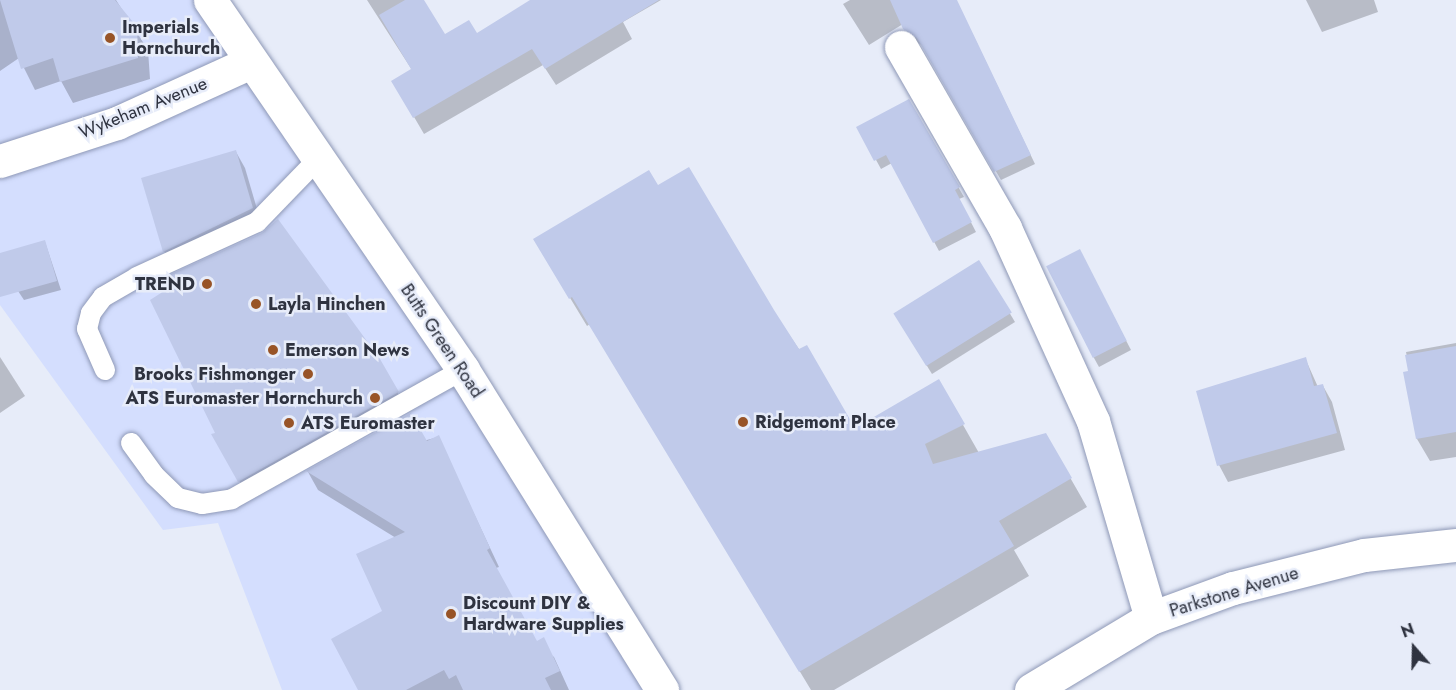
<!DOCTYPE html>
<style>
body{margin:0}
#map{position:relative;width:1456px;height:690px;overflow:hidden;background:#e7ecf9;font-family:Jost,sans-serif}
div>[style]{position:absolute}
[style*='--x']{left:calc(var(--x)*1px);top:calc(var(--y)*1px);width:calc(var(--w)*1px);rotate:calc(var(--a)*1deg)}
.built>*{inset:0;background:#d4defe}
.shadow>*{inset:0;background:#0003}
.building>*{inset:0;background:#c0caea;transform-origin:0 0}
.roads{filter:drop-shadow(0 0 2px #8e98b6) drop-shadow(0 0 2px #8e98b6)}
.service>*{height:20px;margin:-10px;padding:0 10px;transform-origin:10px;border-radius:10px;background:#fff}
.minor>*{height:33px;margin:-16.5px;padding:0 16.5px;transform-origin:16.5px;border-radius:16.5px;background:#fff}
.tertiary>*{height:33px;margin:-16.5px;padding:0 16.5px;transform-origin:16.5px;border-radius:16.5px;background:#fff}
.dots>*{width:16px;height:16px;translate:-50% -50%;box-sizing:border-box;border:3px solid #e7ecf9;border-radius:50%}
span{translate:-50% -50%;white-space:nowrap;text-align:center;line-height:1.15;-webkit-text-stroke:5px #e7ecf9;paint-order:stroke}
.poi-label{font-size:18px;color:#2f3340;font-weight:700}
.left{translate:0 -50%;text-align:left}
.right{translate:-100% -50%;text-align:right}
.street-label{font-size:18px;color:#2f3340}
.north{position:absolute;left:1384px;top:618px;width:60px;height:60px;-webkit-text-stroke:4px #e7ecf9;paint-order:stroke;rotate:340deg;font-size:16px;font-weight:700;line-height:24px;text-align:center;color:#2f3340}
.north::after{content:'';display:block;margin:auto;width:21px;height:27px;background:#2f3340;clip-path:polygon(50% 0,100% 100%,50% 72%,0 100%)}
</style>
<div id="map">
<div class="built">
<div style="clip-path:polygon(0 0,210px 0,662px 690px,282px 690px,218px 523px,163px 530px,0 305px)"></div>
</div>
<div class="shadow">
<div style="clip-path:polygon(0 0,116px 0,148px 50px,150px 79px,73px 103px,61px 81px,35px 90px,19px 58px,0 71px)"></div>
<div style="clip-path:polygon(367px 0,422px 0,444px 36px,476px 35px,533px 0,661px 0,623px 22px,632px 39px,556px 85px,543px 65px,424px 134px,393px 81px,412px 70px)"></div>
<div style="clip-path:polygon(850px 0,952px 0,973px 35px,1035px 164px,1001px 180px,923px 46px,910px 38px,903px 24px,869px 45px,843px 4px)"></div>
<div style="clip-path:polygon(1306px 0,1374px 0,1378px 12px,1322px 32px)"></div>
<div style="clip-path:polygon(909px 101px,964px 197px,959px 199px,976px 232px,939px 251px,892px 163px,881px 169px,858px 127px)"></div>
<div style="clip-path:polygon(236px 152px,245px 168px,262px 226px,174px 268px,164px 251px)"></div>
<div style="clip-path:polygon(658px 187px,773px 311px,854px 430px,938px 381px,979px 453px,1045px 434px,1087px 507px,1014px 550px,1029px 576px,834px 690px,811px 690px,590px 324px,587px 326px,552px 268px)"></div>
<div style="clip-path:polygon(45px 242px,61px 290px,24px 300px,18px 291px)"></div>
<div style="clip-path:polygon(1084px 260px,1131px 350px,1099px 367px,1094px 358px)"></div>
<div style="clip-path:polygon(979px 262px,1015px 322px,932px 374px,901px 324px)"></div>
<div style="clip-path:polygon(174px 286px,379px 361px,407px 409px,249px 498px,213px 435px,217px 433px)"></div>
<div style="clip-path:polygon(1456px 343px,1456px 457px,1430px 461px,1417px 439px,1405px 373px,1410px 372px,1406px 352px)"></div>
<div style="clip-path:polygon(0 357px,25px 396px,0 413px)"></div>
<div style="clip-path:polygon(1305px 358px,1318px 387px,1323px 386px,1332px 402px,1345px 450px,1228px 482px,1219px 465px)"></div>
<div style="clip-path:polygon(438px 437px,499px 567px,496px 568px,536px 643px,554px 657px,569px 690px,360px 690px,384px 611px,396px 538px,318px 490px,308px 472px)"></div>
</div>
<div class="building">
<div style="clip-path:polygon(0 0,115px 0,137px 27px,138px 58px,60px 82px,53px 58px,21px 69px)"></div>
<div style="clip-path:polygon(405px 0,424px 0,445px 34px,469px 20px,477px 33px,530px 0,659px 0,545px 69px,532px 49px,413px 118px,391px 81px,411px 69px,379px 15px)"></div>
<div style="clip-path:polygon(890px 0,957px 0,1031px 155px,994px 172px,917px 38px,903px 29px)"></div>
<div style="clip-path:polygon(909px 99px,960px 187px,955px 190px,972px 222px,933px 243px,886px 155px,874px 161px,856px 127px)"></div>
<div style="clip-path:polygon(236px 150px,253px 208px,163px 252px,141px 178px)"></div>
<div style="clip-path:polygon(689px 167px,774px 310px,799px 349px,807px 345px,855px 428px,939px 379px,965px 424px,925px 444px,933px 464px,1046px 433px,1072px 478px,999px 521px,1014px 546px,799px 672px,572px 297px,569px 299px,533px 239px,649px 170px,658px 185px)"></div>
<div style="clip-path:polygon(278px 219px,380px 359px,399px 392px,238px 482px,211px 434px,215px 433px,150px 300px,172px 286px,169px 275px,262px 233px)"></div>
<div style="clip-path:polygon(45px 240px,57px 281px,0 297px,0 253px)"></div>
<div style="left:1080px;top:249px;width:103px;height:38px;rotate:63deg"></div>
<div style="left:979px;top:260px;width:62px;height:101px;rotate:58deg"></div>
<div style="clip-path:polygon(1456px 346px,1456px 432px,1416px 439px,1403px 372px,1408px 371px,1405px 355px)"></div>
<div style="clip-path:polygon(1306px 357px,1314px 386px,1323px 384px,1337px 433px,1217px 466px,1196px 391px)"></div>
<div style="clip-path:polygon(411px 413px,427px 441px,439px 435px,490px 548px,487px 550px,537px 641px,544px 637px,560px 671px,545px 678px,551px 690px,463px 690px,456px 675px,449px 679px,444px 670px,406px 690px,358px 690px,331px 639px,382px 611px,356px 554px,405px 532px,306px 471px)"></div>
</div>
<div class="roads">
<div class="service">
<div style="--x:105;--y:370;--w:45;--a:-113.7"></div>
<div style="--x:87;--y:329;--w:16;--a:-76"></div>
<div style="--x:91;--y:313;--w:20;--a:-53"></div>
<div style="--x:103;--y:297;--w:39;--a:-30"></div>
<div style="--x:137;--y:277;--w:132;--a:-24.6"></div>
<div style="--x:257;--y:222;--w:88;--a:-45.9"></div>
<div style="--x:131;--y:443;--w:39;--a:54"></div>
<div style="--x:154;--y:475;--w:33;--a:44"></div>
<div style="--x:178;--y:498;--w:25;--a:14"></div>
<div style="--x:202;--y:504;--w:30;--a:-9"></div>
<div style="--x:232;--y:499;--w:265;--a:-29.2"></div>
</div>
<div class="minor">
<div style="--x:901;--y:47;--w:209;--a:60.1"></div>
<div style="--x:1005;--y:228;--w:212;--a:65.5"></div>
<div style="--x:1093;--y:421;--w:205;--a:73.6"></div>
<div style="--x:0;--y:161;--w:123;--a:-18"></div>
<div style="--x:117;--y:123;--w:147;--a:-24.5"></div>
</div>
<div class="tertiary">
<div style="--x:210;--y:0;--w:448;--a:55.6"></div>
<div style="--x:463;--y:370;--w:377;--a:58.1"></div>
<div style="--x:1031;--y:690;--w:140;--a:-31"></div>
<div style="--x:1151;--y:618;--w:87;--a:-20.1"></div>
<div style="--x:1233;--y:588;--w:135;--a:-14.1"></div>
<div style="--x:1364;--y:555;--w:93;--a:-6.2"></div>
</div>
</div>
<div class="dots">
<div style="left:110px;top:38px;background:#985427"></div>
<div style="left:207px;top:284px;background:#985427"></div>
<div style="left:256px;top:304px;background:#985427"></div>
<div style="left:273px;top:350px;background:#985427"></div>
<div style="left:308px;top:374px;background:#985427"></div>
<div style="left:375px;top:398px;background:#985427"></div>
<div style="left:743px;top:422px;background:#985427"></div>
<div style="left:289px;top:423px;background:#985427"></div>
<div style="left:451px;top:614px;background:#985427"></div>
</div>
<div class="poi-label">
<span class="left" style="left:122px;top:38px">Imperials<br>Hornchurch</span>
<span class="right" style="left:195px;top:284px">TREND</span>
<span class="left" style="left:268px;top:304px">Layla Hinchen</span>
<span class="left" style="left:285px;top:350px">Emerson News</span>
<span class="right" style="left:296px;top:374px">Brooks Fishmonger</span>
<span class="right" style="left:363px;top:398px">ATS Euromaster Hornchurch</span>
<span class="left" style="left:755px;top:422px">Ridgemont Place</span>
<span class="left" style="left:301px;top:423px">ATS Euromaster</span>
<span class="left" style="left:463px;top:614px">Discount DIY &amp;<br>Hardware Supplies</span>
</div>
<div class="street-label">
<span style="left:143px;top:108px;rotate:-22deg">Wykeham Avenue</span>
<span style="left:442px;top:341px;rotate:56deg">Butts Green Road</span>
<span style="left:1234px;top:592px;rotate:-17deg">Parkstone Avenue</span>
</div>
<div class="north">N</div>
</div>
